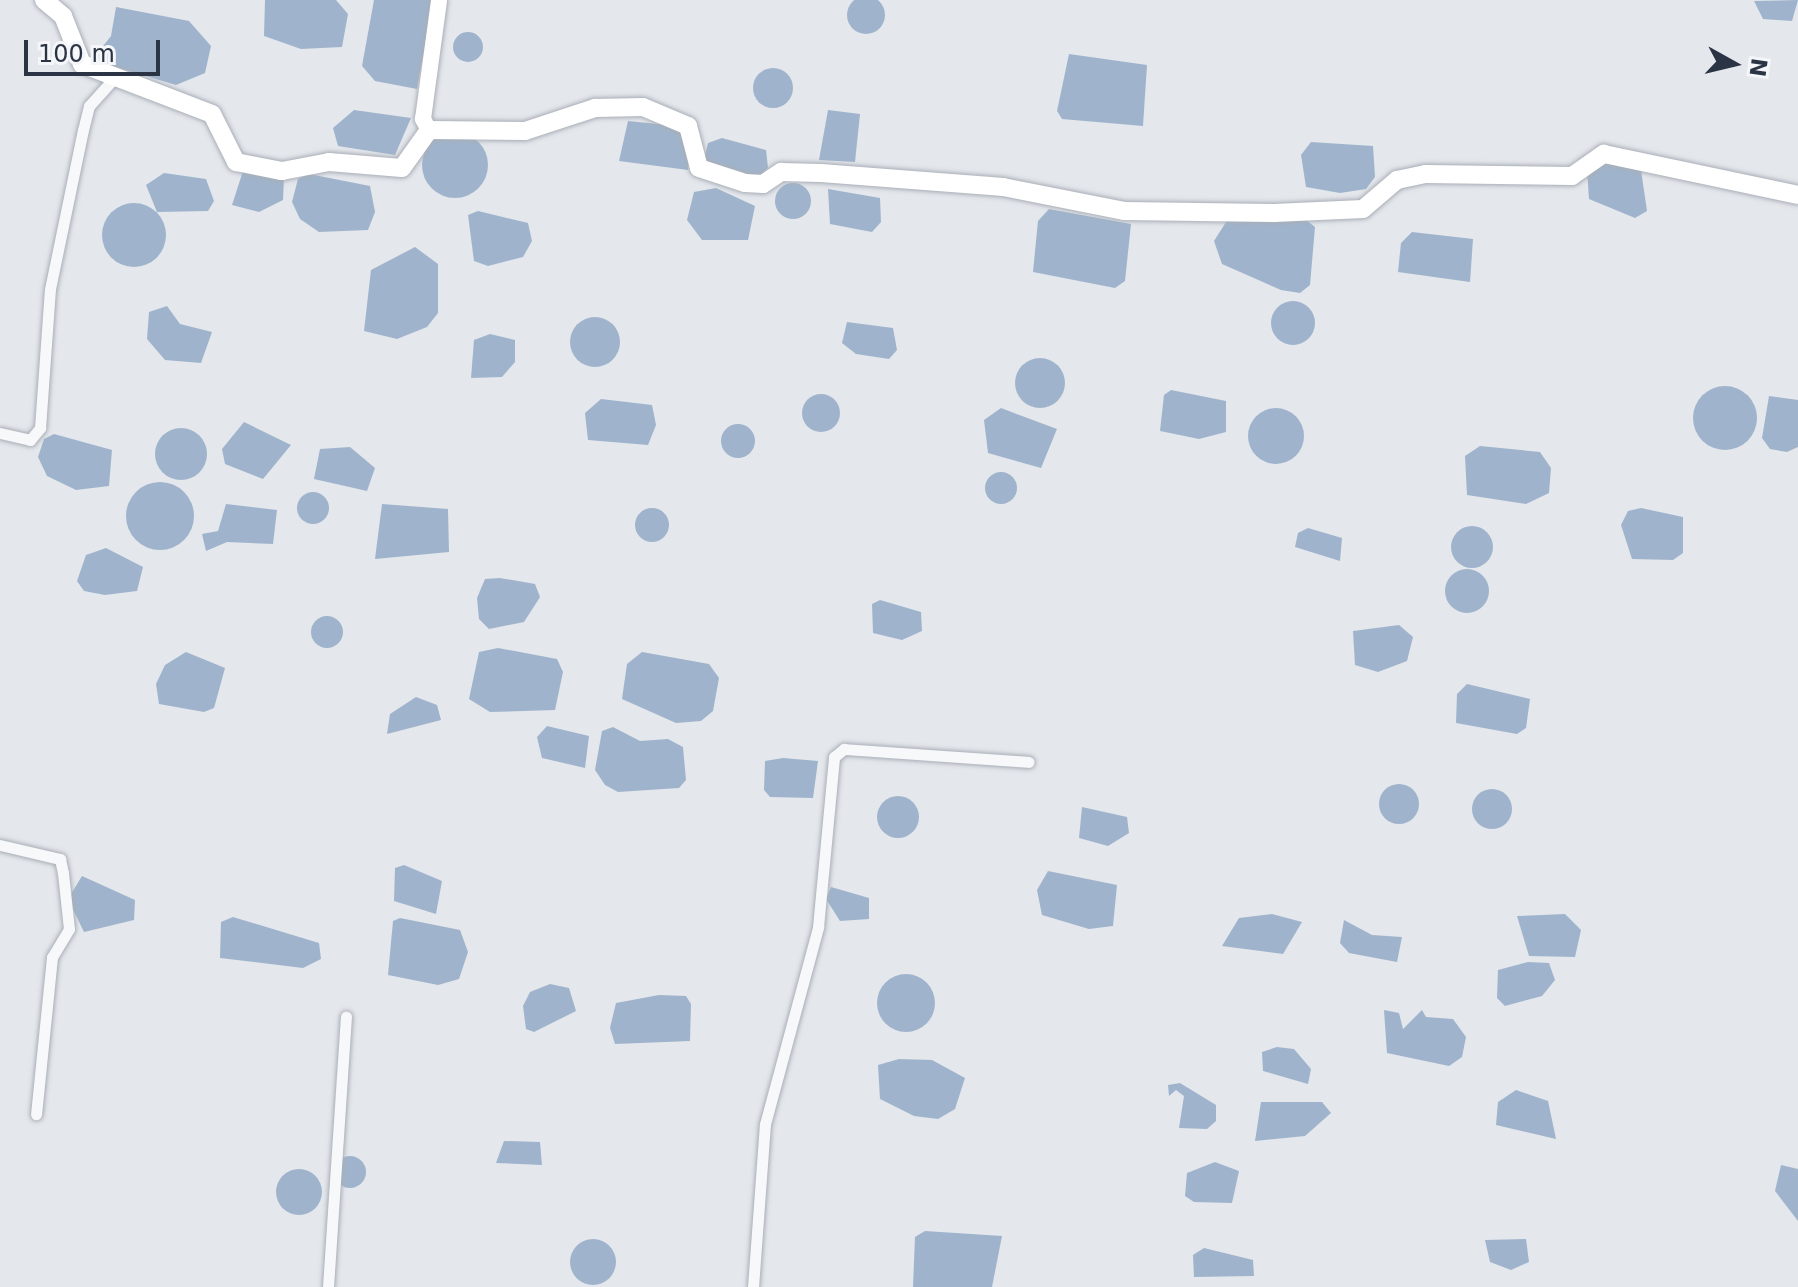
<!DOCTYPE html>
<style>
body{margin:0}
#map{position:relative;width:1798px;height:1287px;overflow:hidden;background:#e4e7ec;font-family:"DejaVu Sans",sans-serif}
div>[style]{position:absolute}
[style*='--x']{left:calc(var(--x)*1px);top:calc(var(--y)*1px);width:calc(var(--w)*1px);rotate:calc(var(--a)*1deg)}
.water>*{inset:0;background:#9fb4cc}
.round{border-radius:50%}
.roads{filter:drop-shadow(0 0 2px #a9aeb7) drop-shadow(0 0 2px #a9aeb7)}
.street>*{height:11px;margin:-5.5px;padding:0 5.5px;transform-origin:5.5px;border-radius:5.5px;background:#f7f8fa}
.secondary>*{height:16px;margin:-8px;padding:0 8px;transform-origin:8px;border-radius:8px;background:#fff}
.primary>*{height:18px;margin:-9px;padding:0 9px;transform-origin:9px;border-radius:9px;background:#fff}
span{translate:-50% -50%;white-space:nowrap;text-align:center;line-height:1.15;-webkit-text-stroke:6px #f4f6f9;paint-order:stroke}
.north{position:absolute;left:1694px;top:24px;width:80px;height:80px;-webkit-text-stroke:6px #f4f6f9;paint-order:stroke;rotate:98deg;font-size:22px;font-weight:700;line-height:32px;text-align:center;color:#2b3445}
.north::after{content:'';display:block;margin:auto;width:28px;height:36px;background:#2b3445;clip-path:polygon(50% 0,100% 100%,50% 72%,0 100%)}
.scale{position:absolute;left:24px;top:40px;width:136px;height:36px;box-sizing:border-box;border:4px solid #2b3445;border-top:0;padding-left:10px;font-size:24px;line-height:28px;white-space:nowrap;color:#2b3445;-webkit-text-stroke:6px #f4f6f9;paint-order:stroke}
</style>
<div id="map">
<div class="water">
<div class="round" style="left:847px;top:-4px;width:38px;height:38px"></div>
<div style="clip-path:polygon(265px 0,336px 0,348px 14px,342px 47px,301px 49px,264px 36px)"></div>
<div style="clip-path:polygon(374px 0,433px 0,417px 89px,375px 81px,362px 66px)"></div>
<div style="clip-path:polygon(1798px 0,1792px 21px,1763px 19px,1754px 1px)"></div>
<div style="clip-path:polygon(116px 7px,189px 21px,211px 46px,205px 73px,176px 85px,92px 60px,111px 36px)"></div>
<div class="round" style="left:453px;top:32px;width:30px;height:30px"></div>
<div style="clip-path:polygon(1069px 54px,1147px 65px,1143px 126px,1062px 119px,1057px 111px)"></div>
<div class="round" style="left:753px;top:68px;width:40px;height:40px"></div>
<div style="clip-path:polygon(354px 110px,411px 118px,395px 155px,338px 146px,333px 128px)"></div>
<div style="clip-path:polygon(828px 110px,860px 114px,855px 162px,819px 160px)"></div>
<div style="clip-path:polygon(628px 121px,678px 126px,690px 138px,688px 170px,619px 161px)"></div>
<div class="round" style="left:422px;top:132px;width:66px;height:66px"></div>
<div style="clip-path:polygon(722px 138px,766px 150px,768px 168px,758px 178px,704px 160px,708px 143px)"></div>
<div style="clip-path:polygon(1311px 142px,1373px 146px,1375px 177px,1366px 189px,1340px 193px,1306px 187px,1301px 155px)"></div>
<div style="clip-path:polygon(1598px 161px,1641px 170px,1647px 211px,1635px 218px,1589px 199px,1587px 170px)"></div>
<div style="clip-path:polygon(243px 171px,284px 177px,283px 200px,259px 212px,232px 205px)"></div>
<div style="clip-path:polygon(164px 173px,206px 179px,214px 201px,208px 211px,157px 212px,146px 185px)"></div>
<div style="clip-path:polygon(309px 174px,370px 186px,375px 212px,368px 230px,319px 232px,300px 219px,292px 202px,298px 179px)"></div>
<div class="round" style="left:775px;top:183px;width:36px;height:36px"></div>
<div style="clip-path:polygon(716px 188px,755px 206px,748px 240px,702px 240px,687px 220px,694px 192px)"></div>
<div style="clip-path:polygon(828px 189px,880px 198px,881px 222px,872px 232px,830px 224px)"></div>
<div class="round" style="left:102px;top:203px;width:64px;height:64px"></div>
<div style="clip-path:polygon(1049px 209px,1131px 224px,1125px 281px,1115px 288px,1033px 272px,1038px 221px)"></div>
<div style="clip-path:polygon(478px 211px,528px 223px,532px 241px,523px 257px,488px 266px,474px 261px,468px 215px)"></div>
<div style="clip-path:polygon(1228px 219px,1305px 219px,1315px 227px,1310px 285px,1300px 293px,1281px 290px,1222px 264px,1214px 241px)"></div>
<div style="clip-path:polygon(1412px 232px,1473px 239px,1470px 282px,1398px 272px,1401px 243px)"></div>
<div style="clip-path:polygon(415px 247px,438px 264px,438px 313px,427px 327px,397px 339px,364px 331px,371px 270px)"></div>
<div class="round" style="left:1271px;top:301px;width:44px;height:44px"></div>
<div style="clip-path:polygon(167px 306px,180px 324px,212px 332px,201px 363px,165px 360px,147px 339px,149px 312px)"></div>
<div class="round" style="left:570px;top:317px;width:50px;height:50px"></div>
<div style="clip-path:polygon(847px 322px,893px 328px,897px 350px,889px 359px,856px 354px,842px 343px)"></div>
<div style="clip-path:polygon(490px 334px,515px 340px,515px 362px,502px 377px,471px 378px,474px 340px)"></div>
<div class="round" style="left:1015px;top:358px;width:50px;height:50px"></div>
<div class="round" style="left:1693px;top:386px;width:64px;height:64px"></div>
<div style="clip-path:polygon(1171px 390px,1226px 401px,1226px 432px,1199px 439px,1160px 431px,1164px 395px)"></div>
<div class="round" style="left:802px;top:394px;width:38px;height:38px"></div>
<div style="clip-path:polygon(1769px 396px,1798px 400px,1798px 447px,1787px 452px,1770px 449px,1762px 438px)"></div>
<div style="clip-path:polygon(601px 399px,652px 405px,656px 425px,648px 445px,588px 440px,585px 413px)"></div>
<div class="round" style="left:1248px;top:408px;width:56px;height:56px"></div>
<div style="clip-path:polygon(1001px 408px,1057px 429px,1041px 468px,988px 453px,984px 420px)"></div>
<div style="clip-path:polygon(244px 422px,291px 445px,263px 479px,225px 464px,222px 449px)"></div>
<div class="round" style="left:721px;top:424px;width:34px;height:34px"></div>
<div class="round" style="left:155px;top:428px;width:52px;height:52px"></div>
<div style="clip-path:polygon(54px 434px,112px 450px,109px 486px,76px 490px,47px 476px,38px 457px,44px 439px)"></div>
<div style="clip-path:polygon(1480px 446px,1540px 452px,1551px 468px,1549px 493px,1526px 504px,1467px 495px,1465px 456px)"></div>
<div style="clip-path:polygon(350px 447px,375px 468px,367px 491px,314px 479px,320px 449px)"></div>
<div class="round" style="left:985px;top:472px;width:32px;height:32px"></div>
<div class="round" style="left:126px;top:482px;width:68px;height:68px"></div>
<div class="round" style="left:297px;top:492px;width:32px;height:32px"></div>
<div style="clip-path:polygon(226px 504px,277px 510px,273px 544px,227px 542px,206px 551px,202px 534px,218px 531px)"></div>
<div style="clip-path:polygon(382px 504px,448px 509px,449px 552px,375px 559px)"></div>
<div class="round" style="left:635px;top:508px;width:34px;height:34px"></div>
<div style="clip-path:polygon(1641px 508px,1683px 517px,1683px 553px,1673px 560px,1632px 559px,1621px 525px,1628px 511px)"></div>
<div class="round" style="left:1451px;top:526px;width:42px;height:42px"></div>
<div style="clip-path:polygon(1308px 528px,1342px 538px,1340px 561px,1295px 547px,1298px 533px)"></div>
<div style="clip-path:polygon(106px 548px,143px 567px,137px 591px,105px 595px,84px 591px,77px 581px,86px 555px)"></div>
<div class="round" style="left:1445px;top:569px;width:44px;height:44px"></div>
<div style="clip-path:polygon(500px 578px,535px 584px,540px 597px,524px 622px,489px 629px,479px 619px,477px 598px,485px 579px)"></div>
<div style="clip-path:polygon(880px 600px,921px 612px,922px 631px,902px 640px,873px 633px,872px 604px)"></div>
<div class="round" style="left:311px;top:616px;width:32px;height:32px"></div>
<div style="clip-path:polygon(1399px 625px,1413px 637px,1407px 661px,1378px 672px,1355px 665px,1353px 631px)"></div>
<div style="clip-path:polygon(498px 648px,557px 659px,563px 672px,555px 710px,490px 712px,469px 699px,479px 652px)"></div>
<div style="clip-path:polygon(186px 652px,225px 668px,214px 708px,204px 712px,159px 704px,156px 684px,165px 665px)"></div>
<div style="clip-path:polygon(642px 652px,709px 664px,719px 678px,713px 711px,701px 721px,676px 723px,622px 699px,627px 664px)"></div>
<div style="clip-path:polygon(1467px 684px,1530px 699px,1526px 728px,1517px 734px,1456px 723px,1457px 694px)"></div>
<div style="clip-path:polygon(416px 697px,437px 705px,441px 720px,387px 734px,390px 714px)"></div>
<div style="clip-path:polygon(547px 726px,589px 736px,585px 768px,542px 758px,537px 737px)"></div>
<div style="clip-path:polygon(613px 727px,640px 741px,668px 739px,683px 747px,686px 780px,679px 788px,618px 792px,605px 785px,595px 770px,602px 731px)"></div>
<div style="clip-path:polygon(783px 758px,818px 761px,813px 798px,770px 797px,764px 790px,765px 761px)"></div>
<div class="round" style="left:1379px;top:784px;width:40px;height:40px"></div>
<div class="round" style="left:1472px;top:789px;width:40px;height:40px"></div>
<div class="round" style="left:877px;top:796px;width:42px;height:42px"></div>
<div style="clip-path:polygon(1082px 807px,1127px 817px,1129px 833px,1108px 846px,1079px 838px)"></div>
<div style="clip-path:polygon(404px 865px,442px 881px,436px 914px,394px 901px,395px 868px)"></div>
<div style="clip-path:polygon(1048px 871px,1117px 885px,1113px 926px,1089px 929px,1042px 915px,1037px 890px)"></div>
<div style="clip-path:polygon(82px 876px,135px 900px,134px 920px,84px 932px,68px 899px)"></div>
<div style="clip-path:polygon(831px 887px,869px 898px,869px 919px,840px 921px,826px 899px)"></div>
<div style="clip-path:polygon(1272px 914px,1302px 922px,1283px 954px,1222px 946px,1239px 918px)"></div>
<div style="clip-path:polygon(1565px 914px,1581px 930px,1575px 957px,1529px 956px,1517px 916px)"></div>
<div style="clip-path:polygon(233px 917px,319px 943px,321px 959px,303px 968px,220px 958px,221px 922px)"></div>
<div style="clip-path:polygon(400px 918px,460px 930px,468px 952px,459px 979px,438px 985px,388px 975px,393px 921px)"></div>
<div style="clip-path:polygon(1344px 920px,1372px 935px,1402px 937px,1397px 962px,1349px 953px,1340px 943px)"></div>
<div style="clip-path:polygon(1528px 962px,1549px 963px,1555px 980px,1542px 996px,1505px 1006px,1497px 998px,1498px 970px)"></div>
<div class="round" style="left:877px;top:974px;width:58px;height:58px"></div>
<div style="clip-path:polygon(550px 984px,569px 988px,576px 1011px,534px 1032px,526px 1029px,523px 1006px,530px 992px)"></div>
<div style="clip-path:polygon(659px 995px,686px 996px,691px 1004px,690px 1041px,615px 1044px,610px 1028px,616px 1003px)"></div>
<div style="clip-path:polygon(1384px 1010px,1399px 1013px,1403px 1029px,1422px 1010px,1426px 1017px,1453px 1019px,1466px 1037px,1462px 1057px,1449px 1066px,1387px 1053px)"></div>
<div style="clip-path:polygon(1277px 1047px,1294px 1049px,1311px 1069px,1308px 1084px,1263px 1071px,1262px 1052px)"></div>
<div style="clip-path:polygon(899px 1059px,932px 1060px,965px 1078px,955px 1109px,938px 1119px,914px 1116px,880px 1099px,878px 1065px)"></div>
<div style="clip-path:polygon(1180px 1083px,1216px 1105px,1216px 1121px,1207px 1129px,1179px 1128px,1184px 1096px,1176px 1090px,1169px 1096px,1168px 1085px)"></div>
<div style="clip-path:polygon(1516px 1090px,1548px 1101px,1556px 1139px,1496px 1125px,1498px 1102px)"></div>
<div style="clip-path:polygon(1261px 1102px,1322px 1102px,1331px 1113px,1305px 1136px,1255px 1141px)"></div>
<div style="clip-path:polygon(504px 1141px,540px 1142px,542px 1165px,496px 1163px)"></div>
<div class="round" style="left:334px;top:1156px;width:32px;height:32px"></div>
<div style="clip-path:polygon(1215px 1162px,1239px 1171px,1232px 1203px,1194px 1202px,1185px 1196px,1187px 1173px)"></div>
<div style="clip-path:polygon(1781px 1165px,1798px 1169px,1798px 1221px,1775px 1191px)"></div>
<div class="round" style="left:276px;top:1169px;width:46px;height:46px"></div>
<div style="clip-path:polygon(925px 1231px,1002px 1236px,992px 1287px,913px 1287px,915px 1237px)"></div>
<div class="round" style="left:570px;top:1239px;width:46px;height:46px"></div>
<div style="clip-path:polygon(1526px 1239px,1529px 1262px,1511px 1270px,1490px 1262px,1485px 1240px)"></div>
<div style="clip-path:polygon(1204px 1248px,1253px 1260px,1254px 1276px,1194px 1277px,1193px 1255px)"></div>
</div>
<div class="roads">
<div class="street">
<div style="--x:0;--y:433;--w:31;--a:13"></div>
<div style="--x:30;--y:440;--w:16;--a:-50"></div>
<div style="--x:40;--y:428;--w:139;--a:-85.9"></div>
<div style="--x:50;--y:289;--w:162;--a:-78.3"></div>
<div style="--x:83;--y:130;--w:25;--a:-76"></div>
<div style="--x:89;--y:106;--w:39;--a:-48"></div>
<div style="--x:0;--y:845;--w:62;--a:13.1"></div>
<div style="--x:60;--y:859;--w:14;--a:78"></div>
<div style="--x:63;--y:873;--w:56;--a:83.9"></div>
<div style="--x:69;--y:929;--w:33;--a:121"></div>
<div style="--x:52;--y:957;--w:158;--a:95.8"></div>
<div style="--x:328;--y:1287;--w:271;--a:-86.2"></div>
<div style="--x:753;--y:1287;--w:163;--a:-85.8"></div>
<div style="--x:765;--y:1124;--w:204;--a:-74.9"></div>
<div style="--x:818;--y:927;--w:171;--a:-84.6"></div>
<div style="--x:834;--y:757;--w:13;--a:-39"></div>
<div style="--x:844;--y:749;--w:185;--a:4"></div>
</div>
<div class="secondary">
<div style="--x:429;--y:130;--w:13;--a:-119"></div>
<div style="--x:423;--y:119;--w:120;--a:-82.3"></div>
</div>
<div class="primary">
<div style="--x:44;--y:0;--w:25;--a:40"></div>
<div style="--x:63;--y:16;--w:52;--a:68.4"></div>
<div style="--x:82;--y:64;--w:139;--a:21"></div>
<div style="--x:212;--y:114;--w:54;--a:63.4"></div>
<div style="--x:236;--y:162;--w:47;--a:11.1"></div>
<div style="--x:282;--y:171;--w:48;--a:-10.8"></div>
<div style="--x:329;--y:162;--w:73;--a:4.7"></div>
<div style="--x:402;--y:168;--w:47;--a:-54.6"></div>
<div style="--x:429;--y:130;--w:96;--a:0.6"></div>
<div style="--x:525;--y:131;--w:74;--a:-18.2"></div>
<div style="--x:595;--y:108;--w:48;--a:-1.2"></div>
<div style="--x:643;--y:107;--w:49;--a:22.9"></div>
<div style="--x:688;--y:126;--w:43;--a:75.3"></div>
<div style="--x:699;--y:168;--w:48;--a:18.1"></div>
<div style="--x:745;--y:183;--w:18;--a:3"></div>
<div style="--x:763;--y:184;--w:22;--a:-34"></div>
<div style="--x:781;--y:172;--w:40;--a:1.4"></div>
<div style="--x:821;--y:173;--w:183;--a:4.4"></div>
<div style="--x:1003;--y:187;--w:123;--a:11.2"></div>
<div style="--x:1124;--y:211;--w:150;--a:0.8"></div>
<div style="--x:1274;--y:213;--w:89;--a:-2.6"></div>
<div style="--x:1363;--y:209;--w:45;--a:-40.5"></div>
<div style="--x:1397;--y:180;--w:29;--a:-12"></div>
<div style="--x:1425;--y:174;--w:147;--a:0.8"></div>
<div style="--x:1572;--y:176;--w:39;--a:-35"></div>
<div style="--x:1604;--y:154;--w:198;--a:11.9"></div>
</div>
</div>
<div class="north">N</div>
<div class="scale">100 m</div>
</div>
